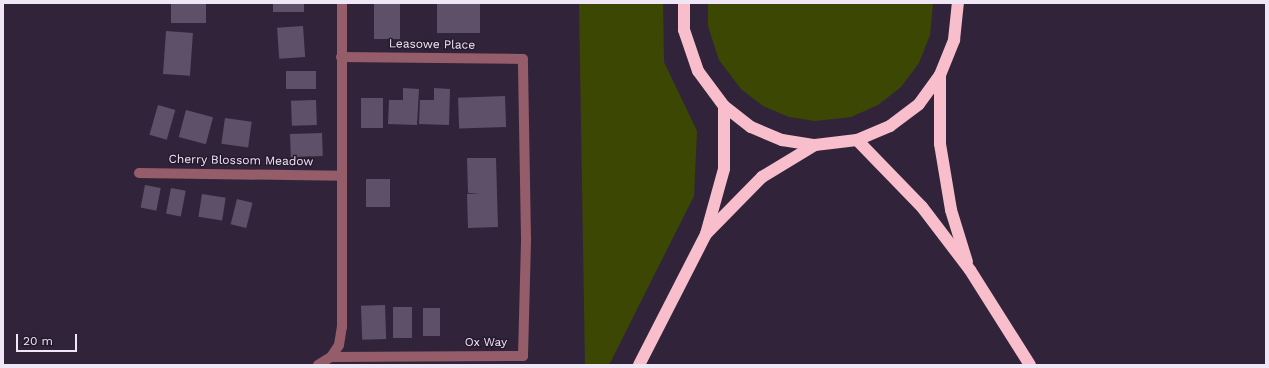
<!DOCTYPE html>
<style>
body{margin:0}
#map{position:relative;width:1269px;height:368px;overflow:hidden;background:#31243a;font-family:"Work Sans",sans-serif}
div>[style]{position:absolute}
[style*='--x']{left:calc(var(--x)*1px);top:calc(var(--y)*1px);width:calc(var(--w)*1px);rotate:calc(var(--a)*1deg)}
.green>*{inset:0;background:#3d4704}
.building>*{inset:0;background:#5e5068;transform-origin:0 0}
.minor>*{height:10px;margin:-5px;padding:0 5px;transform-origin:5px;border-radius:5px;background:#955c6a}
.highway>*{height:12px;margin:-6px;padding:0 6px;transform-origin:6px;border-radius:6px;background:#f8becb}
span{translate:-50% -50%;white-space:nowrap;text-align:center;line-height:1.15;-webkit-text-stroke:3px #271a2f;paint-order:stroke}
.street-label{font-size:12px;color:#efe7f5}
.frame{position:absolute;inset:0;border:4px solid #efe7f5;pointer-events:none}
.scale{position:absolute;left:16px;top:334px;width:61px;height:18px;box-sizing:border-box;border:2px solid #efe7f5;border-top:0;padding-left:5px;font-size:12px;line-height:14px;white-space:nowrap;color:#efe7f5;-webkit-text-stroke:3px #271a2f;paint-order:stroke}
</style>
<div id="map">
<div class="green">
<div style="clip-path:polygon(579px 3px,663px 3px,664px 62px,697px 131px,694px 196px,609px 365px,585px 365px)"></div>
<div style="clip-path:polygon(708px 3px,933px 3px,933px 4px,930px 35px,919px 63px,901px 87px,878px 105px,851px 117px,815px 121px,789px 117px,763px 106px,741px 89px,719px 60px,708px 26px)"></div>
</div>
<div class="building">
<div style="left:171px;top:3px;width:35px;height:20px"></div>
<div style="left:273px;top:3px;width:31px;height:9px"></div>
<div style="left:374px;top:3px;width:26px;height:36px"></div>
<div style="left:437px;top:3px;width:43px;height:30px"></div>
<div style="left:303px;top:26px;width:31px;height:26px;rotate:86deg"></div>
<div style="left:166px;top:31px;width:27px;height:43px;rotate:4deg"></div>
<div style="left:286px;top:71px;width:30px;height:18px"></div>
<div style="clip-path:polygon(403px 88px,419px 89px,417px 125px,388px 124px,389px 100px,403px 100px)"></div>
<div style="clip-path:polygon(434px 88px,450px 89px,449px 125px,419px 124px,420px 100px,434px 100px)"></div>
<div style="left:505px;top:96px;width:31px;height:47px;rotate:88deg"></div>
<div style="left:361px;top:98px;width:22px;height:30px"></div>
<div style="left:316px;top:100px;width:25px;height:25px;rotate:88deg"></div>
<div style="left:158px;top:105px;width:18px;height:31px;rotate:16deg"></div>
<div style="left:186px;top:110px;width:28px;height:28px;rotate:15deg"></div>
<div style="left:225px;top:118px;width:27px;height:26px;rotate:8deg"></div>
<div style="left:322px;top:133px;width:23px;height:32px;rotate:88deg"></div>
<div style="clip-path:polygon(467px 158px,496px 158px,498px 227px,468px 228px,467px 194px,480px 194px,468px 193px)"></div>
<div style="left:366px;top:179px;width:24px;height:28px"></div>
<div style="left:145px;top:185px;width:16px;height:23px;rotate:11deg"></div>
<div style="left:171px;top:188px;width:15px;height:26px;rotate:11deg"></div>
<div style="left:202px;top:194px;width:24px;height:23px;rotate:9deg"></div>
<div style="left:237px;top:199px;width:16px;height:26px;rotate:14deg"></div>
<div style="left:385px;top:305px;width:34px;height:24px;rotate:88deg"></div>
<div style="left:393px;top:307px;width:19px;height:31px"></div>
<div style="left:440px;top:308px;width:28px;height:17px;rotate:90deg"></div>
</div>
<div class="minor">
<div style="--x:139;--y:173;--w:203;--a:0.8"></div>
<div style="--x:331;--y:357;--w:192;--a:-0.3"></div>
<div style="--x:523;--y:356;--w:118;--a:-88.5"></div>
<div style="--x:526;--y:238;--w:179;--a:-91"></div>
<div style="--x:523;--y:59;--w:182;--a:-179.4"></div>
<div style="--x:318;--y:365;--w:15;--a:-32"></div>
<div style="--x:331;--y:357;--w:14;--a:-56"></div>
<div style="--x:339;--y:345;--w:18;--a:-81"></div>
<div style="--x:342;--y:327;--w:324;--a:-90"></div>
</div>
<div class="highway">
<div style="--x:684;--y:3;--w:27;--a:90"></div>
<div style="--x:684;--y:30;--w:43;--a:71.1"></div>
<div style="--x:698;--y:71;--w:44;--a:53.4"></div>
<div style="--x:724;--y:106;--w:34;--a:38"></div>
<div style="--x:751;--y:127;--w:34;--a:23"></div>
<div style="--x:782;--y:140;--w:33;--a:9"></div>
<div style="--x:815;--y:145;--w:42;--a:-6.8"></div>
<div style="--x:857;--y:140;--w:36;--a:-23"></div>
<div style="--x:890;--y:126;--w:36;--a:-37"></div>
<div style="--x:919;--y:104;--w:36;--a:-54"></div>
<div style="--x:940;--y:75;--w:38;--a:-68"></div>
<div style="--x:954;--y:40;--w:37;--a:-84"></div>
<div style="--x:940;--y:75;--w:69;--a:90"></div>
<div style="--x:940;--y:144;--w:67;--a:80.5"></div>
<div style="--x:951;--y:210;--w:54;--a:72.9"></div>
<div style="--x:857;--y:140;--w:93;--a:45.9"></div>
<div style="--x:922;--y:207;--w:79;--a:52.7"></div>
<div style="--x:970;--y:270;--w:112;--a:57.7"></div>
<div style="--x:706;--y:234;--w:80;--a:-45.5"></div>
<div style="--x:762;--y:177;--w:62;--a:-31.1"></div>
<div style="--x:639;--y:365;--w:147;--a:-62.9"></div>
<div style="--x:706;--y:234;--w:67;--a:-74.5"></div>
<div style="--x:724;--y:169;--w:63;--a:-90"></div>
</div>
<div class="street-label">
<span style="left:432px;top:45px;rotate:1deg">Leasowe Place</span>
<span style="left:241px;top:161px;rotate:1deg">Cherry Blossom Meadow</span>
<span style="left:486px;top:343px">Ox Way</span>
</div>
<div class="frame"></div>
<div class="scale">20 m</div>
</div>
